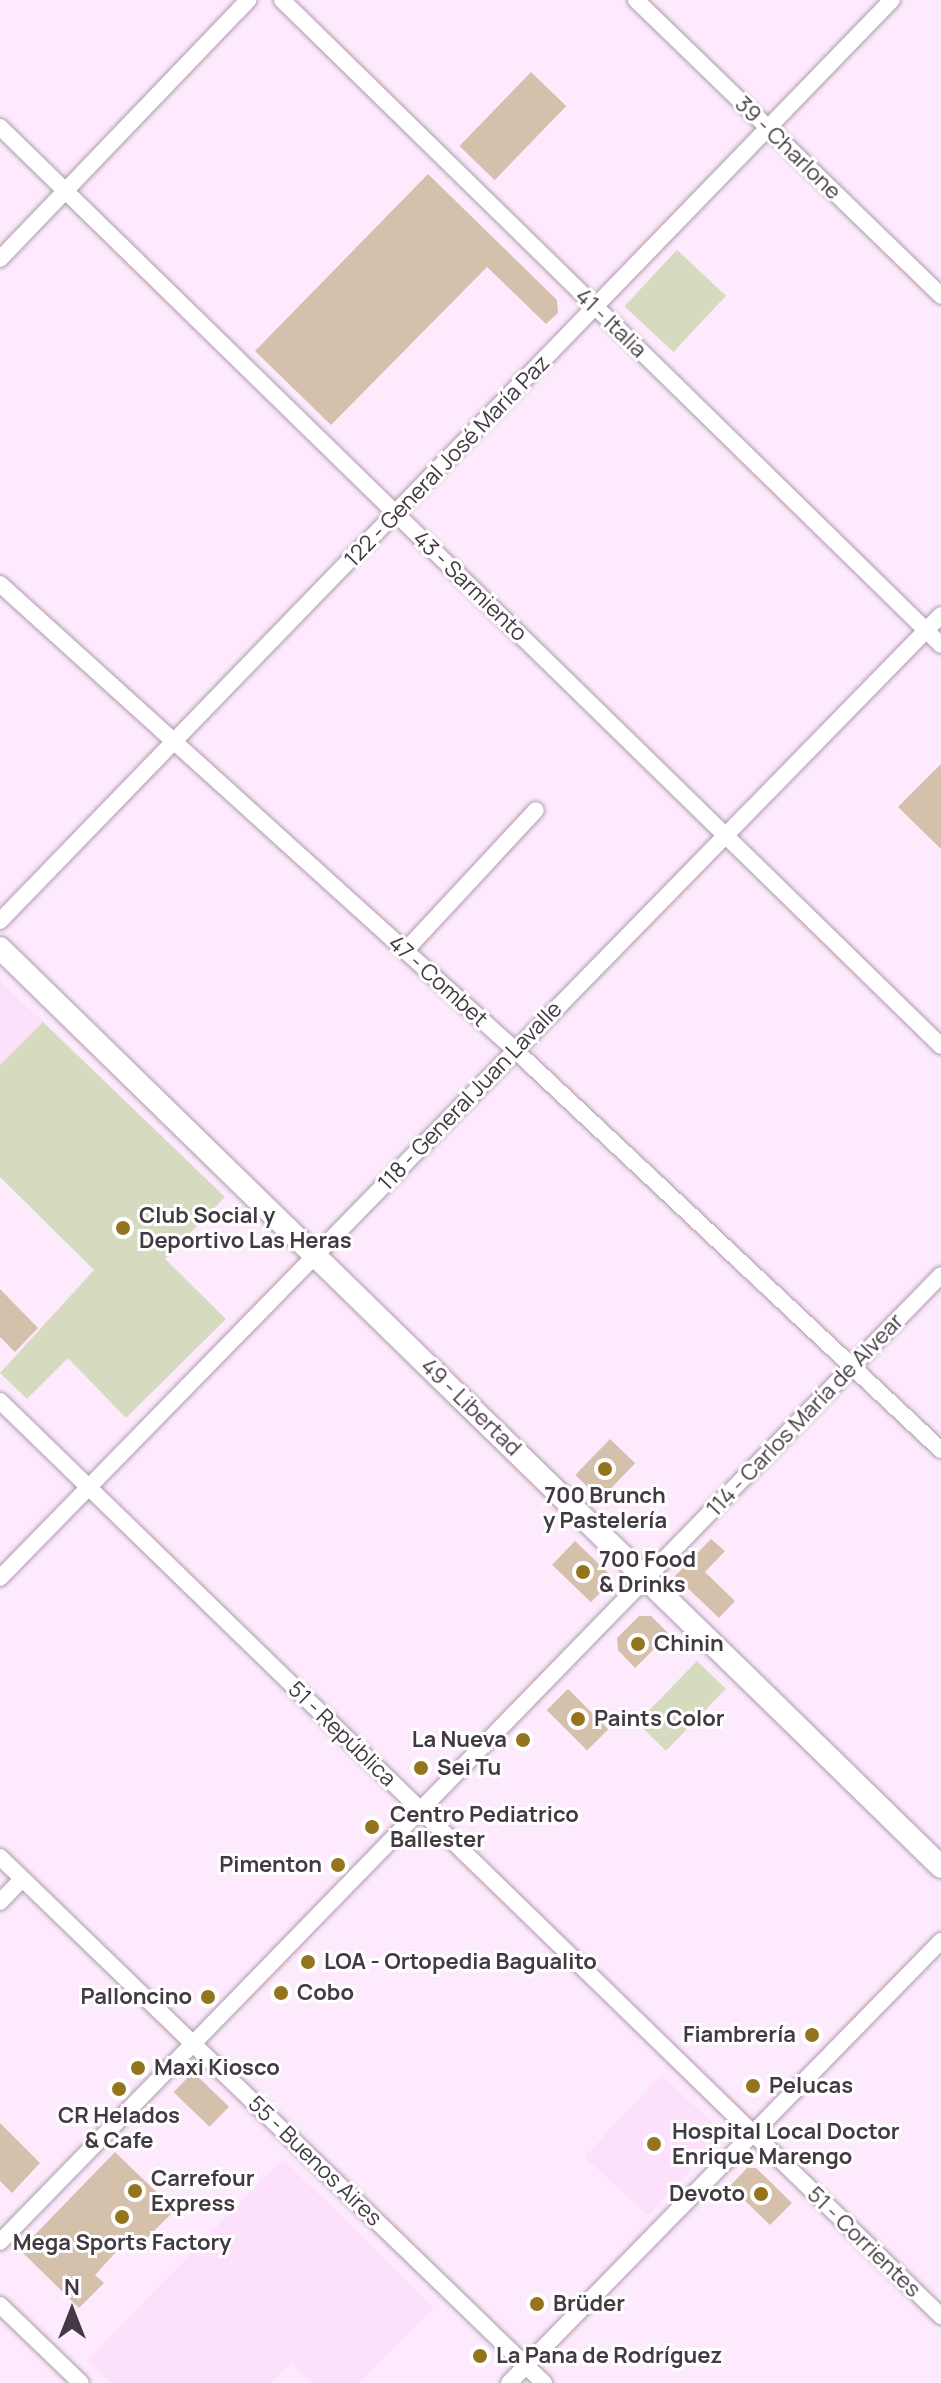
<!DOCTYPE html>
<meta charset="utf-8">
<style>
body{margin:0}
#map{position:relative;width:941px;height:2383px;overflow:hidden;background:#fdebfd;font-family:Manrope,sans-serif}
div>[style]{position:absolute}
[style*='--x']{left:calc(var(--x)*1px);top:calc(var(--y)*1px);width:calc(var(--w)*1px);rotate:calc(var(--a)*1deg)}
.built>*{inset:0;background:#fce0fc;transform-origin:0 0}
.green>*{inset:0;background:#d6dabf;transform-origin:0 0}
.building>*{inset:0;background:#d5c1ab;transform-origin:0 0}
.roads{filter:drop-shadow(0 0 2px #af9aaf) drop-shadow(0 0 2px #af9aaf)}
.street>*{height:16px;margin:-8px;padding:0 8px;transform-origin:8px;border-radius:8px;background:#fff}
.secondary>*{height:22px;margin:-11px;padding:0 11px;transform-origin:11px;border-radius:11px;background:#fff}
.dots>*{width:22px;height:22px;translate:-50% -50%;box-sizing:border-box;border:4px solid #fff;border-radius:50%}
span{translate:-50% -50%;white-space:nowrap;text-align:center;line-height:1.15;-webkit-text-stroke:6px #fff;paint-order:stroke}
.street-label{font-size:22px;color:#423942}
.poi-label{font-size:22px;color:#423942;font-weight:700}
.left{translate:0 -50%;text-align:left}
.right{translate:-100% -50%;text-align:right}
.north{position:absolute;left:32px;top:2271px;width:80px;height:80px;-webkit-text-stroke:6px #fff;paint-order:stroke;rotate:0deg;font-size:22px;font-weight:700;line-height:32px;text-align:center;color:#423942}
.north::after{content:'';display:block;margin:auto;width:28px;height:36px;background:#423942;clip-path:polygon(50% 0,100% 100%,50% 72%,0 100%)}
</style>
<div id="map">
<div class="built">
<div style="clip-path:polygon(0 981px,43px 1022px,0 1065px)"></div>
<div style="left:661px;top:2075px;width:86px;height:112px;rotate:43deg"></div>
<div style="clip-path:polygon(283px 2159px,434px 2308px,359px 2383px,312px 2383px,291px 2363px,271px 2383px,111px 2383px,87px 2360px)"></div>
</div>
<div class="green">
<div style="left:677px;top:250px;width:67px;height:77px;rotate:43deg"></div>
<div style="clip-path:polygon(43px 1022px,225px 1197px,165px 1259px,226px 1319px,126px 1418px,68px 1358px,27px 1399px,0 1373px,94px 1270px,0 1177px,0 1065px)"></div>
<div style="left:697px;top:1661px;width:40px;height:86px;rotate:44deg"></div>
</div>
<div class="building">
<div style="left:531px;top:72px;width:49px;height:103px;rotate:44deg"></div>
<div style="clip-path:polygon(428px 174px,557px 300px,558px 313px,546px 324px,487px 267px,331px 425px,255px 351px)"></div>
<div style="clip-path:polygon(941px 764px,941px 849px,898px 807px)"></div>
<div style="clip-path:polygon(0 1289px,38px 1328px,15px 1352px,0 1337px)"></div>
<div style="left:610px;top:1439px;width:35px;height:50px;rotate:44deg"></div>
<div style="clip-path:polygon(711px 1539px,725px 1551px,705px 1572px,735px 1601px,719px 1618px,675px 1576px)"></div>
<div style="left:575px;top:1541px;width:54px;height:33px;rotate:44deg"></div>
<div style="clip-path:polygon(639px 1616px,651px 1616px,669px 1634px,635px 1668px,618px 1650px,617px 1638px)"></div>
<div style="left:568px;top:1689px;width:57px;height:30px;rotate:45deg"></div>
<div style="left:193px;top:2072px;width:50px;height:28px;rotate:44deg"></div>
<div style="clip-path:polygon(0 2123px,40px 2163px,12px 2193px,0 2181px)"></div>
<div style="clip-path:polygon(115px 2152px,175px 2210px,135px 2250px,126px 2241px,95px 2275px,104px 2283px,79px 2308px,20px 2250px)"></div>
<div style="clip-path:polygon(747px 2168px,756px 2168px,792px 2203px,770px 2225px,730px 2186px)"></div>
</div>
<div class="roads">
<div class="street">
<div style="--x:282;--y:0;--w:922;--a:44.38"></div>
<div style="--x:636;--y:0;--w:425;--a:44.1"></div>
<div style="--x:0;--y:127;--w:1315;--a:44.32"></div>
<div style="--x:0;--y:259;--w:359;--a:-46.2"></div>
<div style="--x:0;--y:584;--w:695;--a:42.14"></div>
<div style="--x:515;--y:1050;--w:584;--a:43.2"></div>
<div style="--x:0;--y:921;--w:1282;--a:-45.92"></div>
<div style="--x:405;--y:951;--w:192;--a:-47.1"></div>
<div style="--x:0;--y:1401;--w:1313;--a:44.2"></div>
<div style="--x:0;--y:1578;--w:1346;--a:-45.66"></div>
<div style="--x:0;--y:1857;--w:757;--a:44.04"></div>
<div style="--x:0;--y:1902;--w:32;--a:-46"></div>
<div style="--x:0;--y:2242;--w:1349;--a:-45.78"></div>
<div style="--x:0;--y:2305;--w:112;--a:43.9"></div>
<div style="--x:509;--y:2383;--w:618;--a:-45.66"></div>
</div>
<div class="secondary">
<div style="--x:0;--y:948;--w:1315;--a:44.32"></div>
</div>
</div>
<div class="dots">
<div style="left:123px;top:1228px;background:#94751d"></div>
<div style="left:605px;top:1469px;background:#94751d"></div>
<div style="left:583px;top:1572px;background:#94751d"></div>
<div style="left:638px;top:1644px;background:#94751d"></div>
<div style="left:578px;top:1719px;background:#94751d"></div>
<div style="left:523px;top:1740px;background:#94751d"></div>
<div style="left:421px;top:1768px;background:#94751d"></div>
<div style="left:372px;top:1827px;background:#94751d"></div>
<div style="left:338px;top:1865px;background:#94751d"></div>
<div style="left:308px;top:1962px;background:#94751d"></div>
<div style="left:281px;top:1993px;background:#94751d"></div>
<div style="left:208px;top:1997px;background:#94751d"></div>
<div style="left:812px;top:2035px;background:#94751d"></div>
<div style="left:138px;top:2068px;background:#94751d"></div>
<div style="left:753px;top:2086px;background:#94751d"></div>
<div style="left:119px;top:2089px;background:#94751d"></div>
<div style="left:654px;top:2144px;background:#94751d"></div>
<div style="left:135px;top:2191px;background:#94751d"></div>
<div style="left:761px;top:2194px;background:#94751d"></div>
<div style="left:122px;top:2217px;background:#94751d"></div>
<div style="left:537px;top:2304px;background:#94751d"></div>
<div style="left:480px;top:2356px;background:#94751d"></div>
</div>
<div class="street-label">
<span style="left:788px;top:148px;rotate:44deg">39 - Charlone</span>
<span style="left:611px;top:323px;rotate:44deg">41 - Italia</span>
<span style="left:447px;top:461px;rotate:-46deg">122 - General José María Paz</span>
<span style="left:470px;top:586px;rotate:44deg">43 - Sarmiento</span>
<span style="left:438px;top:981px;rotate:42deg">47 - Combet</span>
<span style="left:470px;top:1096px;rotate:-46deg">118 - General Juan Lavalle</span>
<span style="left:471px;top:1407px;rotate:44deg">49 - Libertad</span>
<span style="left:805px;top:1415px;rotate:-46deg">114 - Carlos María de Alvear</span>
<span style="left:342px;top:1734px;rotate:44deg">51 - República</span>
<span style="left:315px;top:2161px;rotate:44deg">55 - Buenos Aires</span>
<span style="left:864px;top:2242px;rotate:44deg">51 - Corrientes</span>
</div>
<div class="poi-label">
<span class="left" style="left:139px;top:1228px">Club Social y<br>Deportivo Las Heras</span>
<span style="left:605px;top:1508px">700 Brunch<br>y Pastelería</span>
<span class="left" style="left:599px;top:1572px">700 Food<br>&amp; Drinks</span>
<span class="left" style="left:654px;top:1644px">Chinin</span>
<span class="left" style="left:594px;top:1719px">Paints Color</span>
<span class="right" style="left:507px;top:1740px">La Nueva</span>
<span class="left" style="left:437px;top:1768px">Sei Tu</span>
<span class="left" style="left:390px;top:1827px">Centro Pediatrico<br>Ballester</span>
<span class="right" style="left:322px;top:1865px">Pimenton</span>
<span class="left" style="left:324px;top:1962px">LOA - Ortopedia Bagualito</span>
<span class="left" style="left:297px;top:1993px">Cobo</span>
<span class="right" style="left:192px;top:1997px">Palloncino</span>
<span class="right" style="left:796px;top:2035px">Fiambrería</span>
<span class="left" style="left:154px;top:2068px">Maxi Kiosco</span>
<span class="left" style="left:769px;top:2086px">Pelucas</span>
<span style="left:119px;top:2128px">CR Helados<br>&amp; Cafe</span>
<span class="left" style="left:672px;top:2144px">Hospital Local Doctor<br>Enrique Marengo</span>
<span class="left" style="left:151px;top:2191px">Carrefour<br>Express</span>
<span class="right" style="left:745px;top:2194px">Devoto</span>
<span style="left:122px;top:2243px">Mega Sports Factory</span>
<span class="left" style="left:553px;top:2304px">Brüder</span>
<span class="left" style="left:496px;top:2356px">La Pana de Rodríguez</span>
</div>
<div class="north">N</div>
</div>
